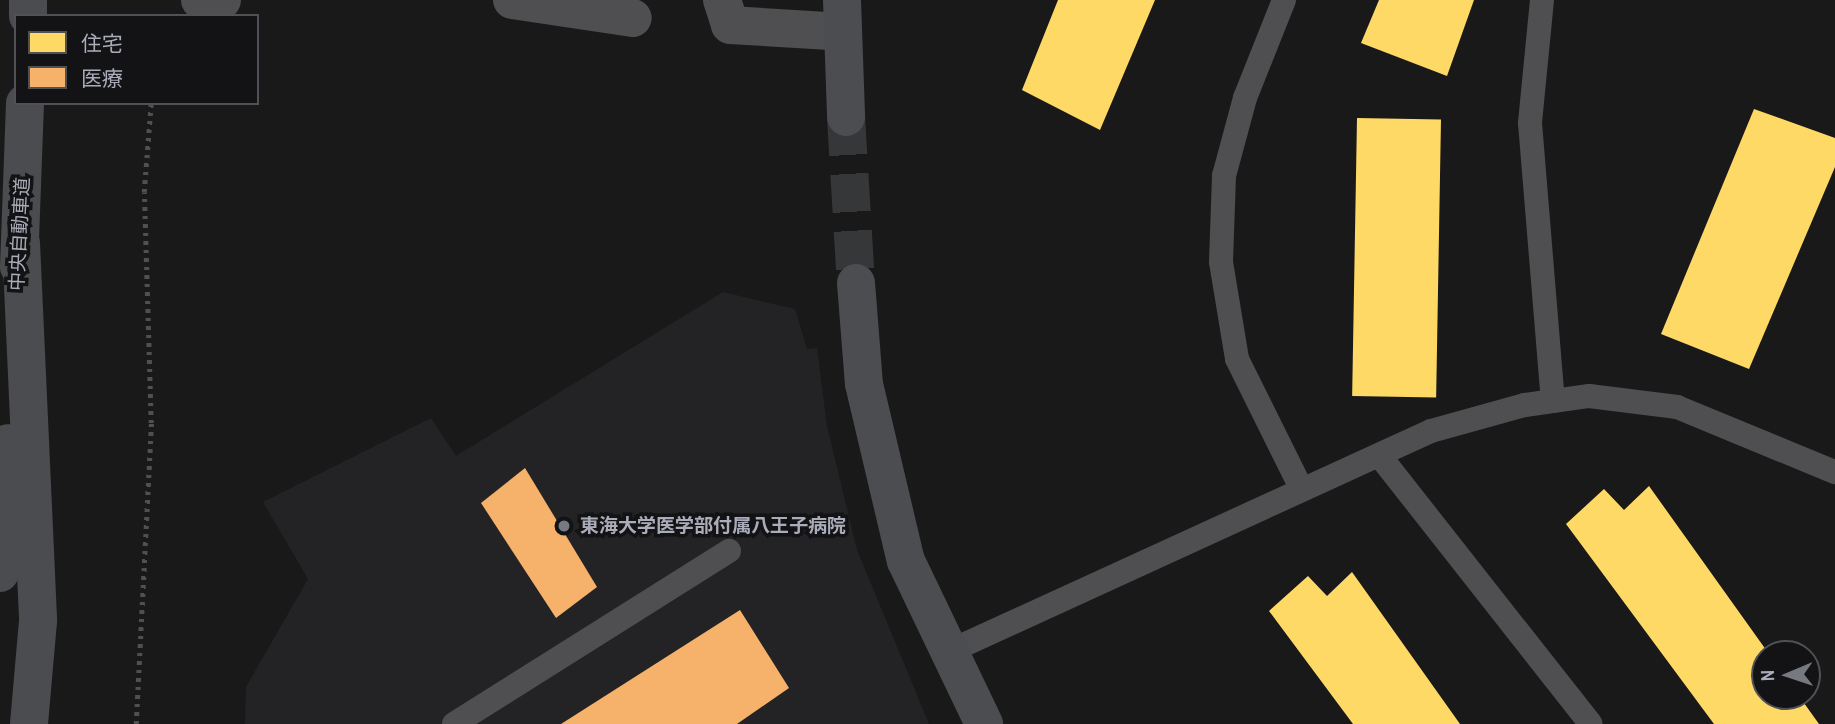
<!DOCTYPE html>
<meta charset="utf-8">
<style>
body{margin:0}
#map{position:relative;width:1835px;height:724px;overflow:hidden;background:#191919;font-family:"Archivo Narrow","Noto Sans JP",sans-serif}
div>[style]{position:absolute}
[style*='--x']{left:calc(var(--x)*1px);top:calc(var(--y)*1px);width:calc(var(--w)*1px);rotate:calc(var(--a)*1deg)}
.built>*{inset:0;background:#232325}
.homes>*{inset:0;background:#ffd966;transform-origin:0 0}
.health>*{inset:0;background:#f6b26b}
.secondary-tunnel>*{height:38px;margin-top:-19px;transform-origin:0;background:repeating-linear-gradient(90deg,#363739 0 38px,transparent 0 57px)}
.path>*{height:4.5px;margin-top:-2.25px;transform-origin:0;background:repeating-linear-gradient(90deg,#505053 0 3.5px,transparent 0 8.5px)}
.lane>*{height:24px;margin:-12px;padding:0 12px;transform-origin:12px;border-radius:12px;background:#4f4f52}
.street>*{height:38px;margin:-19px;padding:0 19px;transform-origin:19px;border-radius:19px;background:#4f4f52}
.secondary>*{height:38px;margin:-19px;padding:0 19px;transform-origin:19px;border-radius:19px;background:#4c4d50}
.highway>*{height:38px;margin:-19px;padding:0 19px;transform-origin:19px;border-radius:19px;background:#4b4c4f}
.dots>*{width:19px;height:19px;translate:-50% -50%;box-sizing:border-box;border:4px solid #131315;border-radius:50%}
span{translate:-50% -50%;white-space:nowrap;text-align:center;line-height:1.15;-webkit-text-stroke:7px #131315;paint-order:stroke}
.street-label{font-size:19px;color:#aaadb9}
.poi-label{font-size:19px;color:#aaadb9;font-weight:700}
.left{translate:0 -50%;text-align:left}
.legend{position:absolute;left:14px;top:14px;width:245px;height:91px;box-sizing:border-box;background:#131315;border:2px solid #4f5157;margin:0;padding:9px 12px;list-style:none;font-size:21px;color:#aaadb9}
.legend li{display:flex;align-items:center;gap:14px;height:35px}
.legend b{width:35px;border:2px solid #4f5157}
.north{position:absolute;left:1751px;top:640px;width:70px;height:70px;box-sizing:border-box;background:#131315;border:2px solid #4f5157;border-radius:50%;rotate:268deg;font-size:19px;font-weight:700;line-height:28px;text-align:center;color:#aaadb9}
.north::after{content:'';display:block;margin:auto;width:24px;height:32px;background:#777981;clip-path:polygon(50% 0,100% 100%,50% 72%,0 100%)}
</style>
<div id="map">
<div class="built">
<div style="clip-path:polygon(723px 292px,795px 309px,807px 349px,817px 348px,827px 426px,857px 550px,929px 724px,245px 724px,246px 687px,308px 579px,263px 502px,431px 418px,456px 456px)"></div>
</div>
<div class="homes">
<div style="clip-path:polygon(1058px 0,1155px 0,1100px 130px,1022px 90px)"></div>
<div style="clip-path:polygon(1379px 0,1474px 0,1447px 76px,1361px 43px)"></div>
<div style="clip-path:polygon(1754px 109px,1835px 138px,1835px 167px,1749px 369px,1661px 334px)"></div>
<div style="left:1357px;top:118px;width:84px;height:278px;rotate:1deg"></div>
<div style="clip-path:polygon(1649px 486px,1769px 654px,1765px 696px,1799px 696px,1819px 724px,1714px 724px,1566px 524px,1604px 489px,1624px 510px)"></div>
<div style="clip-path:polygon(1352px 572px,1460px 724px,1353px 724px,1269px 611px,1308px 576px,1327px 596px)"></div>
</div>
<div class="health">
<div style="clip-path:polygon(525px 468px,597px 587px,556px 618px,481px 503px)"></div>
<div style="clip-path:polygon(740px 610px,789px 688px,737px 724px,561px 724px)"></div>
</div>
<div class="secondary-tunnel">
<div style="--x:846;--y:117;--w:166;--a:86.6"></div>
</div>
<div class="path">
<div style="--x:136;--y:724;--w:301;--a:-87.1"></div>
<div style="--x:151;--y:423;--w:231;--a:-91.7"></div>
<div style="--x:144;--y:192;--w:89;--a:-85.5"></div>
</div>
<div class="lane">
<div style="--x:1284;--y:0;--w:105;--a:111.7"></div>
<div style="--x:1245;--y:98;--w:81;--a:105.1"></div>
<div style="--x:1224;--y:176;--w:86;--a:92"></div>
<div style="--x:1221;--y:262;--w:98;--a:80.6"></div>
<div style="--x:1237;--y:359;--w:146;--a:63.6"></div>
<div style="--x:1542;--y:0;--w:124;--a:95.6"></div>
<div style="--x:1530;--y:123;--w:279;--a:85.3"></div>
<div style="--x:1379;--y:455;--w:342;--a:51.8"></div>
<div style="--x:946;--y:653;--w:533;--a:-24.6"></div>
<div style="--x:1431;--y:431;--w:98;--a:-15.5"></div>
<div style="--x:1525;--y:405;--w:65;--a:-8"></div>
<div style="--x:1589;--y:396;--w:89;--a:7.1"></div>
<div style="--x:1677;--y:407;--w:171;--a:22.4"></div>
<div style="--x:454;--y:724;--w:325;--a:-32.2"></div>
</div>
<div class="street">
<div style="--x:200;--y:0;--w:22;--a:0"></div>
<div style="--x:512;--y:0;--w:122;--a:8.5"></div>
<div style="--x:722;--y:0;--w:26;--a:72"></div>
<div style="--x:730;--y:25;--w:113;--a:3.5"></div>
</div>
<div class="secondary">
<div style="--x:842;--y:0;--w:117;--a:88"></div>
<div style="--x:856;--y:283;--w:101;--a:85.5"></div>
<div style="--x:864;--y:384;--w:182;--a:76.7"></div>
<div style="--x:906;--y:561;--w:181;--a:64.4"></div>
</div>
<div class="highway">
<div style="--x:28;--y:0;--w:16;--a:90"></div>
<div style="--x:21;--y:243;--w:378;--a:87.4"></div>
<div style="--x:38;--y:621;--w:103;--a:95"></div>
<div style="--x:19;--y:267;--w:164;--a:-87.9"></div>
<div style="--x:0;--y:573;--w:130;--a:-86.5"></div>
</div>
<div class="dots">
<div style="left:564px;top:526px;background:#777981"></div>
</div>
<div class="street-label">
<span style="left:20px;top:234px;rotate:-87deg">中央自動車道</span>
</div>
<div class="poi-label">
<span class="left" style="left:580px;top:526px">東海大学医学部付属八王子病院</span>
</div>
<ul class="legend">
<li><b style="height:19px;background:#ffd966"></b>住宅</li>
<li><b style="height:19px;background:#f6b26b"></b>医療</li>
</ul>
<div class="north">N</div>
</div>
